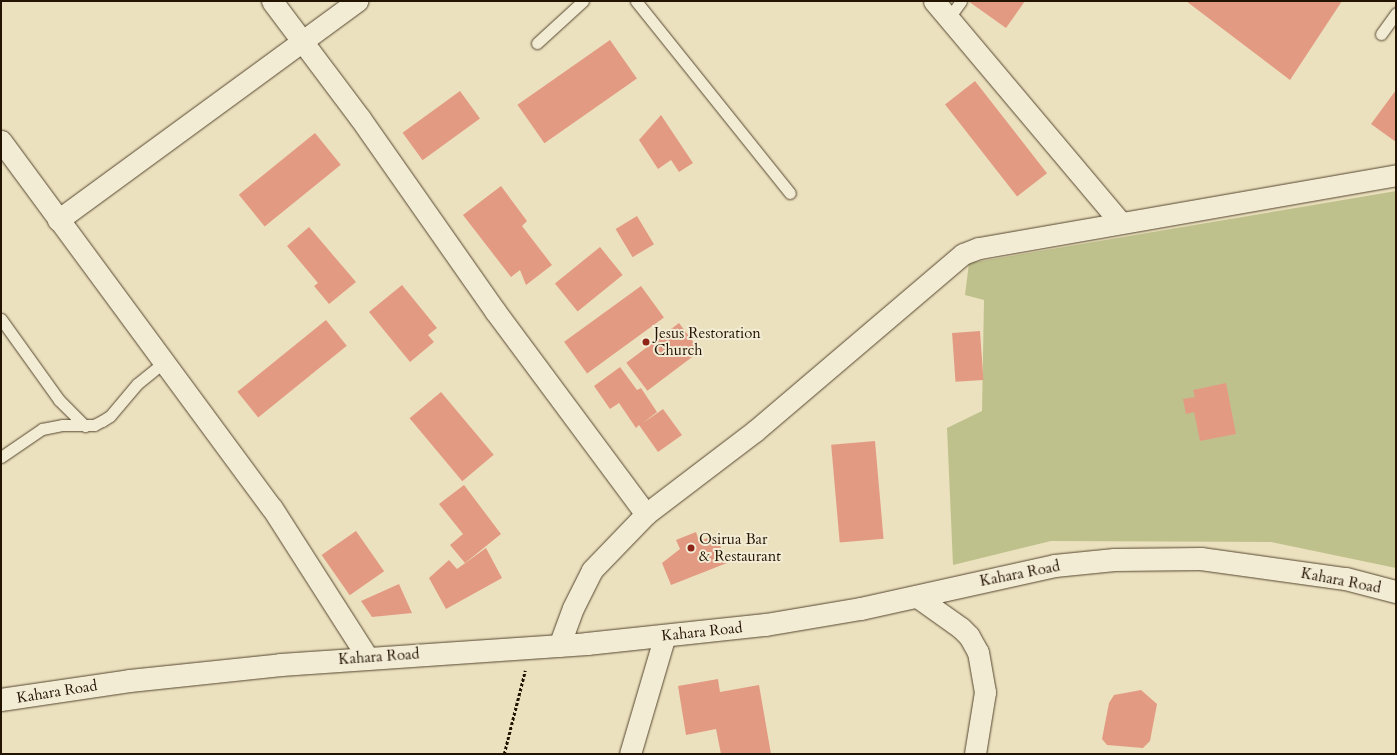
<!DOCTYPE html>
<style>
body{margin:0}
#map{position:relative;width:1397px;height:755px;overflow:hidden;background:#ece1be;font-family:Cardo,serif}
div>[style]{position:absolute}
[style*='--x']{left:calc(var(--x)*1px);top:calc(var(--y)*1px);width:calc(var(--w)*1px);rotate:calc(var(--a)*1deg)}
.green>*{inset:0;background:#bfc18c}
.building>*{inset:0;background:#e39a83;transform-origin:0 0}
.path>*{height:2.5px;margin-top:-1.25px;transform-origin:0;background:repeating-linear-gradient(90deg,#231301 0 3px,transparent 0 5px)}
.roads{filter:drop-shadow(0 0 1px #554630) drop-shadow(0 0 1px #554630)}
.service>*{height:11px;margin:-5.5px;padding:0 5.5px;transform-origin:5.5px;border-radius:5.5px;background:#f3ecd5}
.minor>*{height:21px;margin:-10.5px;padding:0 10.5px;transform-origin:10.5px;border-radius:10.5px;background:#f3ecd5}
.tertiary>*{height:22px;margin:-11px;padding:0 11px;transform-origin:11px;border-radius:11px;background:#f3ecd5}
.dots>*{width:11px;height:11px;translate:-50% -50%;box-sizing:border-box;border:2px solid #f3ecd5;border-radius:50%}
span{translate:-50% -50%;white-space:nowrap;text-align:center;line-height:1.15;-webkit-text-stroke:4px #f3ecd5;paint-order:stroke}
.poi-label{font-size:15px;color:#231301}
.left{translate:0 -50%;text-align:left}
.street-label{font-size:15px;color:#231301}
.frame{position:absolute;inset:0;border:2px solid #231301;pointer-events:none}
</style>
<div id="map">
<div class="green">
<div style="clip-path:polygon(1396px 191px,1396px 568px,1271px 542px,1051px 541px,953px 565px,947px 428px,982px 411px,984px 300px,965px 295px,969px 263px)"></div>
</div>
<div class="building">
<div style="clip-path:polygon(968px 1px,1025px 1px,1006px 28px)"></div>
<div style="clip-path:polygon(1186px 1px,1342px 1px,1290px 80px)"></div>
<div style="left:610px;top:40px;width:47px;height:113px;rotate:55deg"></div>
<div style="left:975px;top:81px;width:117px;height:38px;rotate:52deg"></div>
<div style="clip-path:polygon(1396px 90px,1396px 142px,1371px 124px)"></div>
<div style="left:460px;top:91px;width:34px;height:71px;rotate:54deg"></div>
<div style="clip-path:polygon(661px 115px,693px 163px,679px 172px,671px 160px,658px 169px,639px 140px)"></div>
<div style="left:315px;top:133px;width:41px;height:98px;rotate:51deg"></div>
<div style="clip-path:polygon(501px 186px,527px 221px,522px 226px,552px 265px,526px 285px,520px 270px,511px 277px,463px 215px)"></div>
<div style="left:637px;top:216px;width:33px;height:25px;rotate:59deg"></div>
<div style="clip-path:polygon(309px 227px,356px 282px,329px 304px,314px 286px,318px 283px,287px 246px)"></div>
<div style="left:600px;top:247px;width:36px;height:58px;rotate:51deg"></div>
<div style="clip-path:polygon(402px 285px,437px 328px,428px 335px,434px 342px,410px 362px,369px 312px)"></div>
<div style="left:641px;top:286px;width:39px;height:95px;rotate:54deg"></div>
<div style="left:326px;top:320px;width:33px;height:114px;rotate:51deg"></div>
<div style="left:679px;top:323px;width:35px;height:66px;rotate:53deg"></div>
<div style="left:980px;top:331px;width:49px;height:28px;rotate:86deg"></div>
<div style="clip-path:polygon(620px 367px,637px 390px,641px 388px,657px 412px,643px 423px,663px 409px,682px 435px,658px 452px,639px 425px,636px 428px,619px 403px,610px 409px,594px 386px)"></div>
<div style="clip-path:polygon(1226px 383px,1236px 434px,1200px 441px,1194px 412px,1186px 414px,1183px 399px,1195px 397px,1193px 390px)"></div>
<div style="left:441px;top:392px;width:82px;height:41px;rotate:50deg"></div>
<div style="left:875px;top:441px;width:98px;height:44px;rotate:85deg"></div>
<div style="clip-path:polygon(464px 485px,501px 534px,465px 563px,450px 545px,463px 534px,439px 504px)"></div>
<div style="left:356px;top:531px;width:49px;height:42px;rotate:55deg"></div>
<div style="clip-path:polygon(696px 532px,699px 541px,716px 535px,727px 563px,671px 585px,662px 563px,680px 549px,676px 540px)"></div>
<div style="clip-path:polygon(486px 548px,502px 578px,446px 609px,429px 578px,449px 560px,457px 569px)"></div>
<div style="clip-path:polygon(399px 584px,412px 613px,372px 617px,361px 601px)"></div>
<div style="clip-path:polygon(718px 679px,720px 692px,759px 685px,771px 754px,721px 754px,716px 729px,686px 735px,678px 686px)"></div>
<div style="clip-path:polygon(1141px 690px,1157px 704px,1150px 741px,1143px 748px,1107px 745px,1102px 739px,1109px 703px,1114px 695px)"></div>
</div>
<div class="path">
<div style="--x:504;--y:754;--w:86;--a:-75.8"></div>
</div>
<div class="roads">
<div class="service">
<div style="--x:636;--y:1;--w:246;--a:51.3"></div>
<div style="--x:948;--y:19;--w:22;--a:-54"></div>
<div style="--x:1381;--y:34;--w:26;--a:-54"></div>
<div style="--x:537;--y:43;--w:62;--a:-42.4"></div>
<div style="--x:1;--y:319;--w:100;--a:54.4"></div>
<div style="--x:59;--y:400;--w:37;--a:45"></div>
<div style="--x:1;--y:457;--w:50;--a:-34.3"></div>
<div style="--x:42;--y:429;--w:20;--a:-11"></div>
<div style="--x:62;--y:425;--w:32;--a:0"></div>
<div style="--x:94;--y:425;--w:9;--a:-27"></div>
<div style="--x:102;--y:421;--w:9;--a:-32"></div>
<div style="--x:110;--y:416;--w:42;--a:-49.8"></div>
<div style="--x:137;--y:384;--w:35;--a:-39"></div>
</div>
<div class="minor">
<div style="--x:272;--y:1;--w:146;--a:53.1"></div>
<div style="--x:360;--y:118;--w:236;--a:55"></div>
<div style="--x:495;--y:311;--w:253;--a:53.4"></div>
<div style="--x:934;--y:1;--w:290;--a:49.9"></div>
<div style="--x:1;--y:141;--w:456;--a:53.6"></div>
<div style="--x:272;--y:508;--w:178;--a:57.4"></div>
<div style="--x:58;--y:220;--w:371;--a:-36.2"></div>
<div style="--x:916;--y:596;--w:55;--a:35.4"></div>
<div style="--x:961;--y:628;--w:11;--a:45"></div>
<div style="--x:969;--y:636;--w:18;--a:61"></div>
<div style="--x:978;--y:652;--w:41;--a:80.1"></div>
<div style="--x:985;--y:692;--w:63;--a:99.2"></div>
<div style="--x:559;--y:646;--w:40;--a:-69.8"></div>
<div style="--x:573;--y:608;--w:42;--a:-63.4"></div>
<div style="--x:592;--y:570;--w:78;--a:-46"></div>
<div style="--x:646;--y:514;--w:137;--a:-37.3"></div>
<div style="--x:755;--y:431;--w:273;--a:-40.4"></div>
<div style="--x:963;--y:254;--w:17;--a:-21"></div>
<div style="--x:979;--y:248;--w:423;--a:-9.9"></div>
<div style="--x:630;--y:754;--w:124;--a:-73.6"></div>
</div>
<div class="tertiary">
<div style="--x:1;--y:700;--w:130;--a:-8.4"></div>
<div style="--x:130;--y:681;--w:152;--a:-6"></div>
<div style="--x:281;--y:665;--w:307;--a:-3.9"></div>
<div style="--x:587;--y:644;--w:180;--a:-6.1"></div>
<div style="--x:766;--y:625;--w:96;--a:-9.6"></div>
<div style="--x:861;--y:609;--w:199;--a:-12.5"></div>
<div style="--x:1055;--y:566;--w:60;--a:-5.7"></div>
<div style="--x:1115;--y:560;--w:86;--a:-0.7"></div>
<div style="--x:1201;--y:559;--w:146;--a:7.9"></div>
<div style="--x:1346;--y:579;--w:52;--a:14.6"></div>
</div>
</div>
<div class="dots">
<div style="left:646px;top:342px;background:#8f2418"></div>
<div style="left:691px;top:548px;background:#8f2418"></div>
</div>
<div class="poi-label">
<span class="left" style="left:654px;top:342px">Jesus Restoration<br>Church</span>
<span class="left" style="left:699px;top:548px">Osirua Bar<br>&amp; Restaurant</span>
</div>
<div class="street-label">
<span style="left:1020px;top:574px;rotate:-11deg">Kahara Road</span>
<span style="left:1341px;top:581px;rotate:11deg">Kahara Road</span>
<span style="left:702px;top:632px;rotate:-6deg">Kahara Road</span>
<span style="left:379px;top:657px;rotate:-4deg">Kahara Road</span>
<span style="left:57px;top:692px;rotate:-9deg">Kahara Road</span>
</div>
<div class="frame"></div>
</div>
